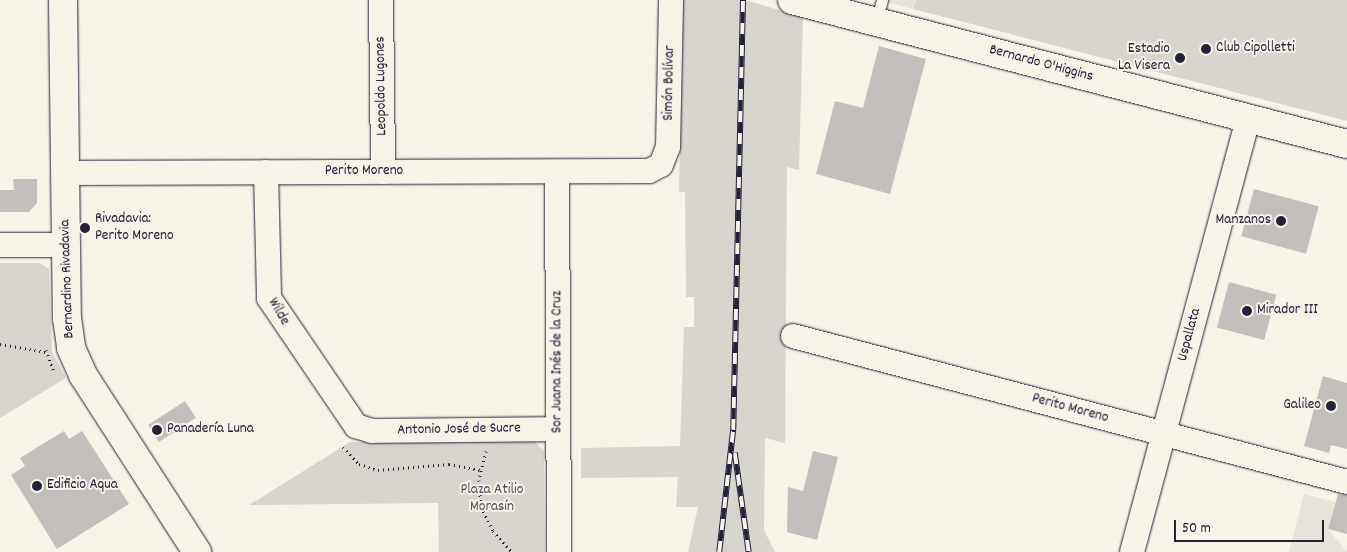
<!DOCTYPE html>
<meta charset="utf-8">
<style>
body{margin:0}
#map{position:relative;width:1347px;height:552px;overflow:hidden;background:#f7f3e8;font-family:Dekko,sans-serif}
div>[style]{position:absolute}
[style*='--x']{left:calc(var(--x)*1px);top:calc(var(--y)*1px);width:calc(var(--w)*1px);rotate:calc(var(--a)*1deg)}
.built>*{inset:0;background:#e7e3db}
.green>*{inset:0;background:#d8d5cf}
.building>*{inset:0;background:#c2bfbd;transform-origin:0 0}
.path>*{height:3px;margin-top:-1.5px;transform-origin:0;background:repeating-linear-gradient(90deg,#22223b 0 1px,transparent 0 5px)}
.roads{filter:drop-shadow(0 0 1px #22223b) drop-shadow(0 0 1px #22223b)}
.service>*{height:11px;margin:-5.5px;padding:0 5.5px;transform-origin:5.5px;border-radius:5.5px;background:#f7f3e8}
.minor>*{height:24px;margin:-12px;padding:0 12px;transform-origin:12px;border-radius:12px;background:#f7f3e8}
.secondary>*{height:28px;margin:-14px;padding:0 14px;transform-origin:14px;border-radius:14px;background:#f7f3e8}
.rail>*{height:5.5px;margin-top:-2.75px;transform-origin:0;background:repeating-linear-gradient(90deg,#f7f3e8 0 11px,#22223b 0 22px);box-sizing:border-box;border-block:1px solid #22223b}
.dots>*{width:14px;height:14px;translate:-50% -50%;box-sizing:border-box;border:2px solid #f7f3e8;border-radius:50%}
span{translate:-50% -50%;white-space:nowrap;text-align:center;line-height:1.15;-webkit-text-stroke:4px #f7f3e8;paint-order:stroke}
.poi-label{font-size:15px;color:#22223b}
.right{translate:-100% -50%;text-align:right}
.left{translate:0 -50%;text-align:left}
.street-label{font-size:15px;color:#22223b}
.park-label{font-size:15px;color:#504f60}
.scale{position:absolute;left:1174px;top:520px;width:150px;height:22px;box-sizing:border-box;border:2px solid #22223b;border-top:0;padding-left:6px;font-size:15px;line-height:18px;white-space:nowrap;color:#22223b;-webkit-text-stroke:4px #f7f3e8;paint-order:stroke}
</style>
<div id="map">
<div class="built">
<div style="clip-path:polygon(878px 0,916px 0,913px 9px)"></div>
<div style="clip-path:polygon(1304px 494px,1335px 502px,1328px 529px,1347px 552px,1289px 552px)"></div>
</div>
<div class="green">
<div style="clip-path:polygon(682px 0,745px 0,803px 17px,799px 170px,787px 167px,785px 443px,765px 438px,764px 530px,775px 552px,688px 552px,698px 507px,676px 507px,678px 477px,581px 478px,581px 448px,680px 446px,684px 327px,694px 327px,694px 297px,686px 297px,685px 192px,679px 192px)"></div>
<div style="clip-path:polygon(916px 0,1347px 0,1347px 121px,913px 9px)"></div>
<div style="clip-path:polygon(0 263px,40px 263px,49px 269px,52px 352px,66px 378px,0 418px)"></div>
<div style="clip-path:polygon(534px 441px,544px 451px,545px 552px,439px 552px,438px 503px,249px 505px,350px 442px)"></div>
</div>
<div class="building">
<div style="clip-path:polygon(879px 46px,926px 59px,890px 194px,816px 174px,835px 101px,863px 108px)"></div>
<div style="clip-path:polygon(13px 179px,37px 179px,37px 203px,29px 212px,0 212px,0 190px,14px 190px)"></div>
<div style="left:1254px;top:189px;width:67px;height:49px;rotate:15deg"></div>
<div style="left:1229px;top:282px;width:49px;height:47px;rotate:15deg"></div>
<div style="clip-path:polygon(1323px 376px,1347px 383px,1347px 449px,1331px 445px,1329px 453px,1304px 446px)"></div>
<div style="left:185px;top:401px;width:20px;height:44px;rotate:57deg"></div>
<div style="clip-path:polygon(64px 431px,69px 439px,82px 431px,129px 504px,57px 549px,11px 475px,25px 466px,20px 458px)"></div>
<div style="clip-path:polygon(813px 451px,838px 457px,817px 540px,787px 532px,788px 487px,803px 491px)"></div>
<div style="clip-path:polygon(1338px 494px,1347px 495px,1347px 534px,1328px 529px)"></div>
</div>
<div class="path">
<div style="--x:0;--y:344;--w:47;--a:9.9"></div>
<div style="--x:46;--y:350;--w:23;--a:70"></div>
<div style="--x:343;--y:447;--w:23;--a:47"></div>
<div style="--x:359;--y:464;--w:20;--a:18"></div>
<div style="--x:378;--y:470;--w:71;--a:-4.8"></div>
<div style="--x:449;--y:464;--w:33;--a:11"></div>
<div style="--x:486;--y:451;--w:30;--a:104"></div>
<div style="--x:479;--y:480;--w:27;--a:86"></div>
<div style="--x:481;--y:507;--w:27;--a:63"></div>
<div style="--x:493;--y:531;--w:28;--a:48"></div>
</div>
<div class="roads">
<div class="service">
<div style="--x:876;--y:21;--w:22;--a:-74"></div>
</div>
<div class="minor">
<div style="--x:381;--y:0;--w:172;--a:89.3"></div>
<div style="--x:266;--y:172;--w:126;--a:88.6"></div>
<div style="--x:269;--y:298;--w:155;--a:55.8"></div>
<div style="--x:356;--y:426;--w:17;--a:17"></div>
<div style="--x:372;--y:431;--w:186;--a:-0.6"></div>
<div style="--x:557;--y:172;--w:380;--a:89.7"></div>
<div style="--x:65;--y:173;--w:584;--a:-0.2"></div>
<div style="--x:649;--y:171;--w:13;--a:-27"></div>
<div style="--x:661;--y:165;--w:19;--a:-69"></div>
<div style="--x:668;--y:147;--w:147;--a:-88.8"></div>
<div style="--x:0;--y:245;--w:66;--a:0"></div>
<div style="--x:793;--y:336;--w:573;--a:14.76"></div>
<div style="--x:1132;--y:552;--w:449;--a:-75"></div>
</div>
<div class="secondary">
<div style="--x:63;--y:0;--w:318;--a:89.3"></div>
<div style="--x:67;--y:318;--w:30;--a:82"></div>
<div style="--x:71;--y:348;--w:30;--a:66"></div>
<div style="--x:83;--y:375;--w:211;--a:57.2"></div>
<div style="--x:792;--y:0;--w:573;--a:14.55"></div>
</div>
</div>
<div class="rail">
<div style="--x:735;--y:453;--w:100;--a:82"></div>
<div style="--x:719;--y:552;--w:123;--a:-83.5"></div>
<div style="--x:733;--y:430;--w:430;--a:-88.7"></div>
</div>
<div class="dots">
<div style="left:1206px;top:49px;background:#22223b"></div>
<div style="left:1180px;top:58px;background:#22223b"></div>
<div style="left:1281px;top:221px;background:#22223b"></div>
<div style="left:85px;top:228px;background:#22223b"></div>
<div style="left:1247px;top:311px;background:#22223b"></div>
<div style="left:1331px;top:406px;background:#22223b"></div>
<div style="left:157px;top:430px;background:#22223b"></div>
<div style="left:37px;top:486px;background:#22223b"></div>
</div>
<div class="poi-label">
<span class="right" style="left:1170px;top:58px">Estadio<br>La Visera</span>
<span class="left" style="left:1216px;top:49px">Club Cipolletti</span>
<span class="left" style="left:95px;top:228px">Rivadavia:<br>Perito Moreno</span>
<span class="right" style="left:1271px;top:221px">Manzanos</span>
<span class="left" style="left:1257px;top:311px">Mirador III</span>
<span class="right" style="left:1321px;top:406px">Galileo</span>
<span class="left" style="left:167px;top:430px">Panadería Luna</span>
<span class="left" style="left:47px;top:486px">Edificio Aqua</span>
</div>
<div class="street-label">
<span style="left:1041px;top:64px;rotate:15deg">Bernardo O'Higgins</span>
<span style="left:670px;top:83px;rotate:-89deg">Simón Bolívar</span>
<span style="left:382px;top:86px;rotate:-91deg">Leopoldo Lugones</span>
<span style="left:364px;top:172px">Perito Moreno</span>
<span style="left:68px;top:279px;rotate:-92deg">Bernardino Rivadavia</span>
<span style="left:278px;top:312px;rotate:60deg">Wilde</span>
<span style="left:1190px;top:335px;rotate:-75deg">Uspallata</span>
<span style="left:558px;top:362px;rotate:-90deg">Sor Juana Inés de la Cruz</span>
<span style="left:1070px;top:409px;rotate:15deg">Perito Moreno</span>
<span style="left:459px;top:430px;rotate:-1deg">Antonio José de Sucre</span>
</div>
<div class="park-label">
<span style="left:492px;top:499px">Plaza Atilio<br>Morasín</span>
</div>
<div class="scale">50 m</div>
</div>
